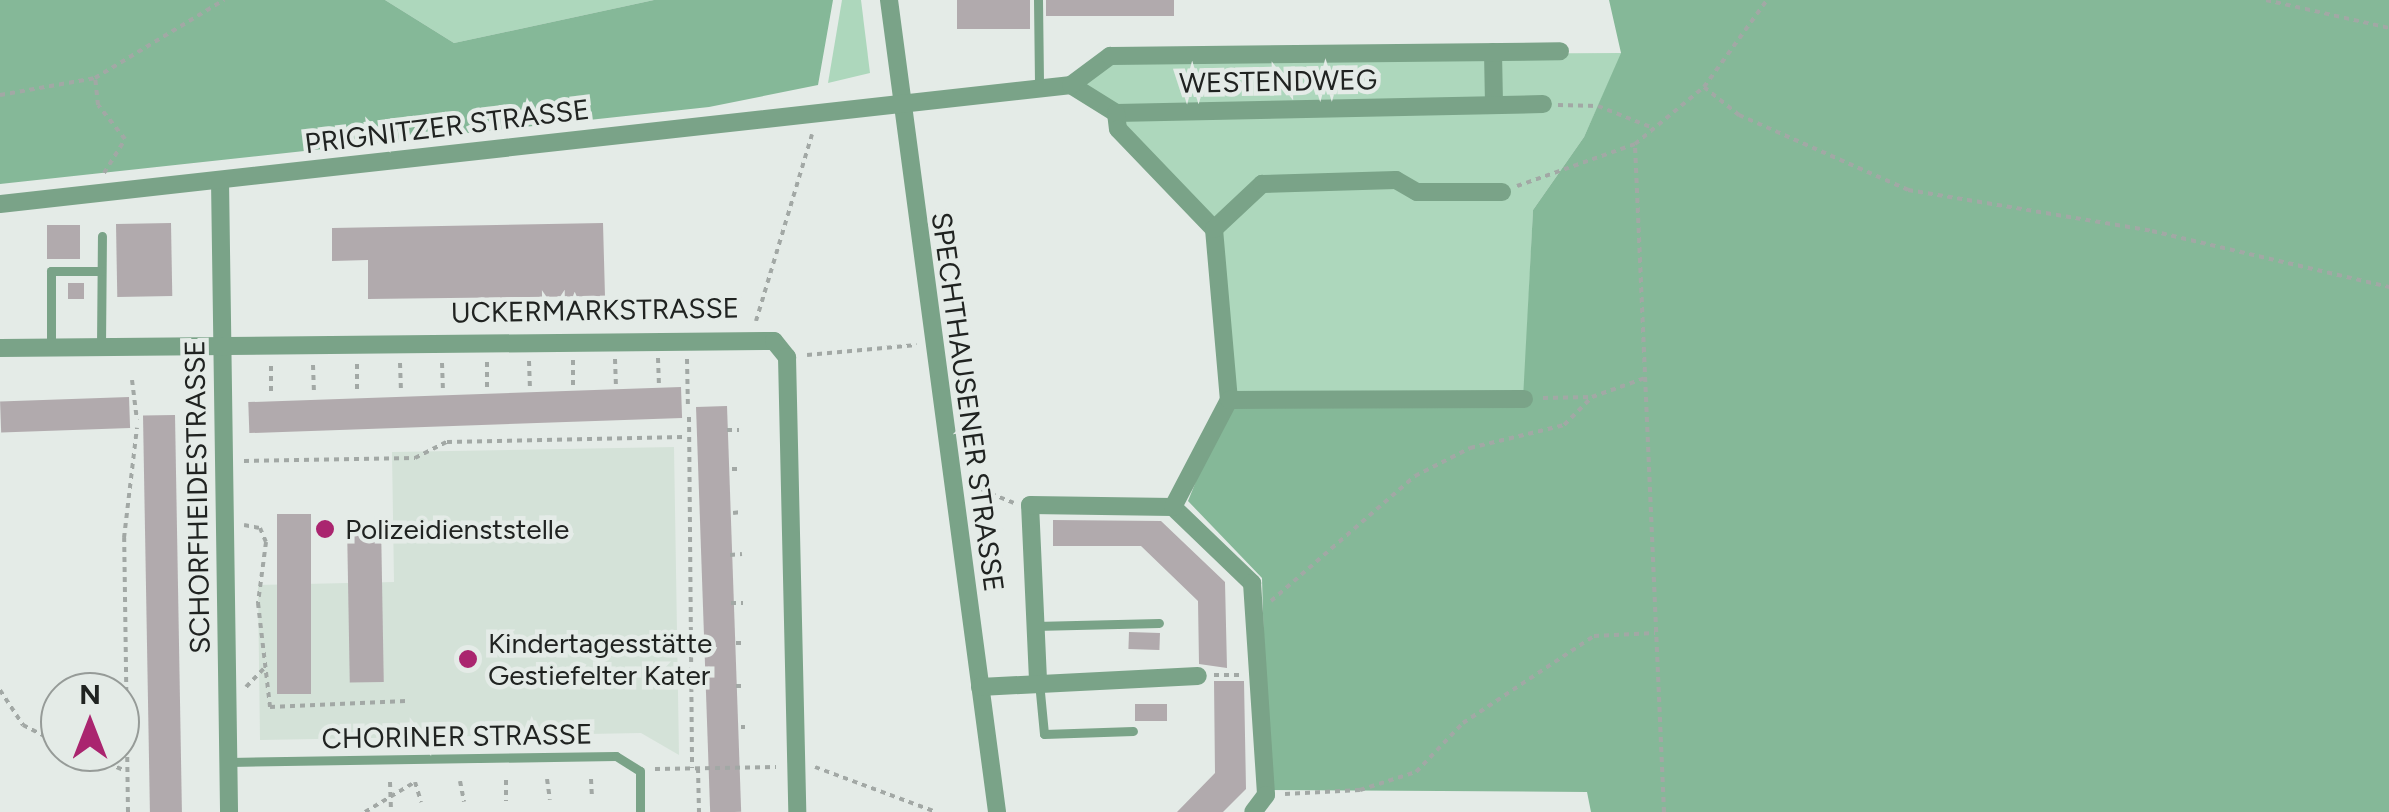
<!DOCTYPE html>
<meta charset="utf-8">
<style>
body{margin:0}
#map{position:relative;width:2389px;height:812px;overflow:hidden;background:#e4ebe7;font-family:Figtree,sans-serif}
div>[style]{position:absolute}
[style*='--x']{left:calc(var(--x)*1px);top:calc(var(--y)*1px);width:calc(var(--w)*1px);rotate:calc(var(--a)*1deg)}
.built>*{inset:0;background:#d4e2d8}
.green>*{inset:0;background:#add7bc}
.forest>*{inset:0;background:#85b898}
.building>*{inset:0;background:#b1aaad;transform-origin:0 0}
.path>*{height:4px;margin-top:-2px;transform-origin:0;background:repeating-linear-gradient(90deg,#a2a8a5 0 5px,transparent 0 10px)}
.lane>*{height:9px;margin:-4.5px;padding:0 4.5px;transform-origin:4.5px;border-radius:4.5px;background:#7aa388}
.street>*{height:18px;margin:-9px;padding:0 9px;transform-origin:9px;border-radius:9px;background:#7aa388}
.dots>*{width:28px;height:28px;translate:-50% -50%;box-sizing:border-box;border:5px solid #e4ebe7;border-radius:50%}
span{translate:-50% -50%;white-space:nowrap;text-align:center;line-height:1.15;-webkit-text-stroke:9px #e4ebe7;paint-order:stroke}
.street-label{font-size:28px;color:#202321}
.poi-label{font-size:28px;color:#202321}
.left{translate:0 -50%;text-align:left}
.north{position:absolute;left:40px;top:672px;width:100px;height:100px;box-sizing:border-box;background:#e4ebe7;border:2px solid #969b98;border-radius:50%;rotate:0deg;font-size:28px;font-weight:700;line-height:40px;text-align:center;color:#202321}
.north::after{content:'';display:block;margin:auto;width:35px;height:45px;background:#aa256f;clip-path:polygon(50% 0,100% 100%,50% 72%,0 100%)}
</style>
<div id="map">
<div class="built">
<div style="clip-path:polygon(674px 447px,679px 755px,641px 733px,260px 740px,258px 585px,394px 582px,392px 452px)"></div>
</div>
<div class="green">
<div style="clip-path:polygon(385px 0,654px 0,454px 43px)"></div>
<div style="clip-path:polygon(842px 0,861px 0,870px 73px,828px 83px)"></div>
<div style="clip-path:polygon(1622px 53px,1584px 137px,1533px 210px,1524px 399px,1229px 400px,1214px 229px,1116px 113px,1071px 85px,1110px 56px)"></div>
</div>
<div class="forest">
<div style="clip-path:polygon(0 0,385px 0,454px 43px,654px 0,833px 0,818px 85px,709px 107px,0 184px)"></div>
<div style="clip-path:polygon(1609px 0,2389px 0,2389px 812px,1591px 812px,1587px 792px,1268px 790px,1262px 578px,1188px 501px,1229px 400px,1523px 399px,1533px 210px,1584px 137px,1621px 53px)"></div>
</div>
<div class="building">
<div style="left:957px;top:0;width:73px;height:29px"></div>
<div style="left:1046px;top:0;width:128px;height:16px"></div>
<div style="left:171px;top:223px;width:73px;height:55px;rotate:89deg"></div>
<div style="clip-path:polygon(603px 223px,605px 296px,368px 299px,368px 260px,332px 261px,332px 228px)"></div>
<div style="left:47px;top:225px;width:33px;height:34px"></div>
<div style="left:68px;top:283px;width:16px;height:16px"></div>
<div style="left:681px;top:387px;width:31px;height:433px;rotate:88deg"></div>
<div style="left:129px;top:397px;width:31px;height:129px;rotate:88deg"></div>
<div style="left:727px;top:406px;width:406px;height:31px;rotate:88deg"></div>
<div style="left:175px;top:415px;width:397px;height:32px;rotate:89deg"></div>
<div style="left:277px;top:514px;width:34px;height:180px"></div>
<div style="clip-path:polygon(1053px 520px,1161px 521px,1225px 582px,1227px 668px,1199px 664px,1198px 601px,1141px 546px,1053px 546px)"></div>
<div style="left:381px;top:523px;width:159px;height:34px;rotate:89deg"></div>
<div style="left:1129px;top:632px;width:31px;height:17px;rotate:2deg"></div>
<div style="clip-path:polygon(1214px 681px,1244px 681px,1246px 789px,1223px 812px,1177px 812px,1215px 773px)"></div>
<div style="left:1135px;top:704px;width:32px;height:17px"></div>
</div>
<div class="path">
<div style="--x:2266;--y:0;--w:126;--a:12.8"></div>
<div style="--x:1704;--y:87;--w:45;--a:38.7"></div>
<div style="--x:1739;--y:115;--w:185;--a:23.9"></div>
<div style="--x:1908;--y:190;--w:247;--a:9.5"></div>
<div style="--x:2152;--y:231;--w:244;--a:13.3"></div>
<div style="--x:0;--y:95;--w:97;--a:-10.1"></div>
<div style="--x:1558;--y:105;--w:40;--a:1.4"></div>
<div style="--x:1598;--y:106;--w:59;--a:21.8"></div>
<div style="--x:104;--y:173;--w:40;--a:-58"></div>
<div style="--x:125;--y:139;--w:43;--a:-128.5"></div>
<div style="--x:98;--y:105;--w:27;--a:-96"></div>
<div style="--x:95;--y:78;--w:151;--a:-31.2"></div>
<div style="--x:1517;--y:186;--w:125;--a:-19.6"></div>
<div style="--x:756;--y:321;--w:195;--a:-73.3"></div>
<div style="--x:807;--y:355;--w:110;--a:-5.2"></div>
<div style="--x:658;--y:358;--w:29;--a:88"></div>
<div style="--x:615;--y:359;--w:29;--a:88"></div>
<div style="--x:687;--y:359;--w:50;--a:88.9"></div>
<div style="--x:573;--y:360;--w:29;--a:90"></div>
<div style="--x:529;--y:361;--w:29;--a:88"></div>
<div style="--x:487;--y:362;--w:29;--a:90"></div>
<div style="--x:400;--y:363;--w:29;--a:88"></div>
<div style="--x:442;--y:363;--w:28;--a:88"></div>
<div style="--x:357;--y:364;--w:29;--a:90"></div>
<div style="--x:313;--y:365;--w:29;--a:88"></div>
<div style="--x:271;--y:366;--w:29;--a:90"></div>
<div style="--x:132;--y:380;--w:40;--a:82.9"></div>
<div style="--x:1543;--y:398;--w:49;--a:-1.2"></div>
<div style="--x:1592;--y:397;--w:56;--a:-19.7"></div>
<div style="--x:689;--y:417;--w:351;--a:89.5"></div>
<div style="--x:727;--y:430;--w:12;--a:0"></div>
<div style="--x:244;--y:461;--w:171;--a:-1"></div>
<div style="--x:415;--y:458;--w:36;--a:-27"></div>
<div style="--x:447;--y:442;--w:236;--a:-1.2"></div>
<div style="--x:732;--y:469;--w:8;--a:0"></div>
<div style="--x:972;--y:486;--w:45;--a:22"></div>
<div style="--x:733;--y:513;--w:8;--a:-7"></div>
<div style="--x:244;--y:525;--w:16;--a:11"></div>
<div style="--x:260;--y:528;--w:15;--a:67"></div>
<div style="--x:266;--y:542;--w:62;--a:97.5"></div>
<div style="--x:258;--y:603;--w:105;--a:83.4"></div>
<div style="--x:270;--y:707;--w:136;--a:-2.5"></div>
<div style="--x:730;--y:555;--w:12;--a:-5"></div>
<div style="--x:1271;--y:601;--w:191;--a:-41"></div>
<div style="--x:1415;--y:476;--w:62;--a:-27"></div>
<div style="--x:1470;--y:448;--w:97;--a:-13.7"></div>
<div style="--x:1564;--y:425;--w:40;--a:-45"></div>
<div style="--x:731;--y:603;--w:12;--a:0"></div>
<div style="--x:736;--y:643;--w:7;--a:0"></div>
<div style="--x:1214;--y:675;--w:26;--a:0"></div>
<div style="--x:736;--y:686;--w:8;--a:0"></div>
<div style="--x:246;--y:687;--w:29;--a:-46"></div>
<div style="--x:0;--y:690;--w:42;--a:56.7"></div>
<div style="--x:23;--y:725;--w:42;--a:27.2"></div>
<div style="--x:741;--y:727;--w:4;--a:0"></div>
<div style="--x:80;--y:752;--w:50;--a:22.4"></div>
<div style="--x:815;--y:767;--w:129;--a:20.4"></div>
<div style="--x:698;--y:768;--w:44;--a:88.7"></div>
<div style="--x:655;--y:769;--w:121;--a:-0.9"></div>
<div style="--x:547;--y:779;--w:21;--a:82"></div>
<div style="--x:591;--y:779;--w:20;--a:87"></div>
<div style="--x:506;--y:780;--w:21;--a:90"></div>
<div style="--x:460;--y:781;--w:21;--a:79"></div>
<div style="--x:390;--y:782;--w:30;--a:88"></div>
<div style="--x:1285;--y:794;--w:75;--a:-3.1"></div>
<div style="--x:1360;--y:790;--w:59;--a:-17.8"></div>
<div style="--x:1416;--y:772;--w:68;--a:-46.2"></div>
<div style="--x:1463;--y:723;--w:157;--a:-33.6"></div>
<div style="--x:1594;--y:636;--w:61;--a:-2.8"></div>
<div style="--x:128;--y:812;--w:274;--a:-90.8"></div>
<div style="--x:124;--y:538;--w:111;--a:-83.3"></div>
<div style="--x:365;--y:812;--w:58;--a:-31"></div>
<div style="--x:415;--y:782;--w:21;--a:73"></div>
<div style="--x:1664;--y:812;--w:669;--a:-92.49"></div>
<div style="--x:1635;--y:144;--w:89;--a:-39.6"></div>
<div style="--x:1704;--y:87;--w:107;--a:-54.1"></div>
</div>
<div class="lane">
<div style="--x:1038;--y:0;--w:88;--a:89.3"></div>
<div style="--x:101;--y:346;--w:110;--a:-89.5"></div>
<div style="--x:51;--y:347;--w:76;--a:-90"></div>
<div style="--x:51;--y:271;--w:50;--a:0"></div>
<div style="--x:1035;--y:626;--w:124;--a:-1.4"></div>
<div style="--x:1039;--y:682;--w:52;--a:84.5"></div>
<div style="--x:1044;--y:734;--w:89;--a:-1.9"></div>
<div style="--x:229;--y:762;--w:387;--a:-0.9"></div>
<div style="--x:616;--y:756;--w:28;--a:32"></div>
<div style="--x:640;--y:771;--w:41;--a:90"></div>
</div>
<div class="street">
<div style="--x:889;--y:0;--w:819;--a:82.42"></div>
<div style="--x:1493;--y:52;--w:53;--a:88.9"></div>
<div style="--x:1071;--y:85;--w:53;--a:31.9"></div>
<div style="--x:1116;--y:113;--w:427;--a:-1.2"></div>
<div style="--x:1116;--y:113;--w:16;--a:83"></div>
<div style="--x:1118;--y:129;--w:139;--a:46.2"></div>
<div style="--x:1214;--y:229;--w:172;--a:85"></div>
<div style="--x:220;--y:180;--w:632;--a:89.18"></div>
<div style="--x:0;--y:204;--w:1078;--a:-6.34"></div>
<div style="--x:1071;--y:85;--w:49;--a:-36.6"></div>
<div style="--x:1110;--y:56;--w:450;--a:-0.6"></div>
<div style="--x:1214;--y:229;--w:66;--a:-43.2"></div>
<div style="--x:1262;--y:184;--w:134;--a:-1.7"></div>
<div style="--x:1396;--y:180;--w:24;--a:30"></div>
<div style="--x:1417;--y:192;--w:85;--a:0"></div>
<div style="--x:0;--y:348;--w:774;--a:-0.52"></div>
<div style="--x:774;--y:341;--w:21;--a:51"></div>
<div style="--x:787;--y:357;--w:455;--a:88.7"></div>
<div style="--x:1173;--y:507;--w:110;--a:43.9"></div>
<div style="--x:1252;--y:583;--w:212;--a:86.2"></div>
<div style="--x:1266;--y:795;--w:21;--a:127"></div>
<div style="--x:1038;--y:680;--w:175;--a:-92.6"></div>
<div style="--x:1030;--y:505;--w:143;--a:0.8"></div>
<div style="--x:1173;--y:507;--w:121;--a:-62.4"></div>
<div style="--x:1229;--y:400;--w:295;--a:-0.2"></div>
<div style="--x:980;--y:687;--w:218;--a:-2.9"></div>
</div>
<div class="dots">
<div style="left:325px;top:529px;background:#aa256f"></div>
<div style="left:468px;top:659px;background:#aa256f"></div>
</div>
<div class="street-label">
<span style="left:1278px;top:81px;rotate:-1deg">WESTENDWEG</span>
<span style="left:447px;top:126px;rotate:-7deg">PRIGNITZER STRASSE</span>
<span style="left:595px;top:310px;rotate:-1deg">UCKERMARKSTRASSE</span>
<span style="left:968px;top:402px;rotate:82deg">SPECHTHAUSENER STRASSE</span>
<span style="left:197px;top:497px;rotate:-91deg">SCHORFHEIDESTRASSE</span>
<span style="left:457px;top:736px;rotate:-1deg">CHORINER STRASSE</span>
</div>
<div class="poi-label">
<span class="left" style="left:345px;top:529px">Polizeidienststelle</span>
<span class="left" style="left:488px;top:659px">Kindertagesstätte<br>Gestiefelter Kater</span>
</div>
<div class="north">N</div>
</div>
